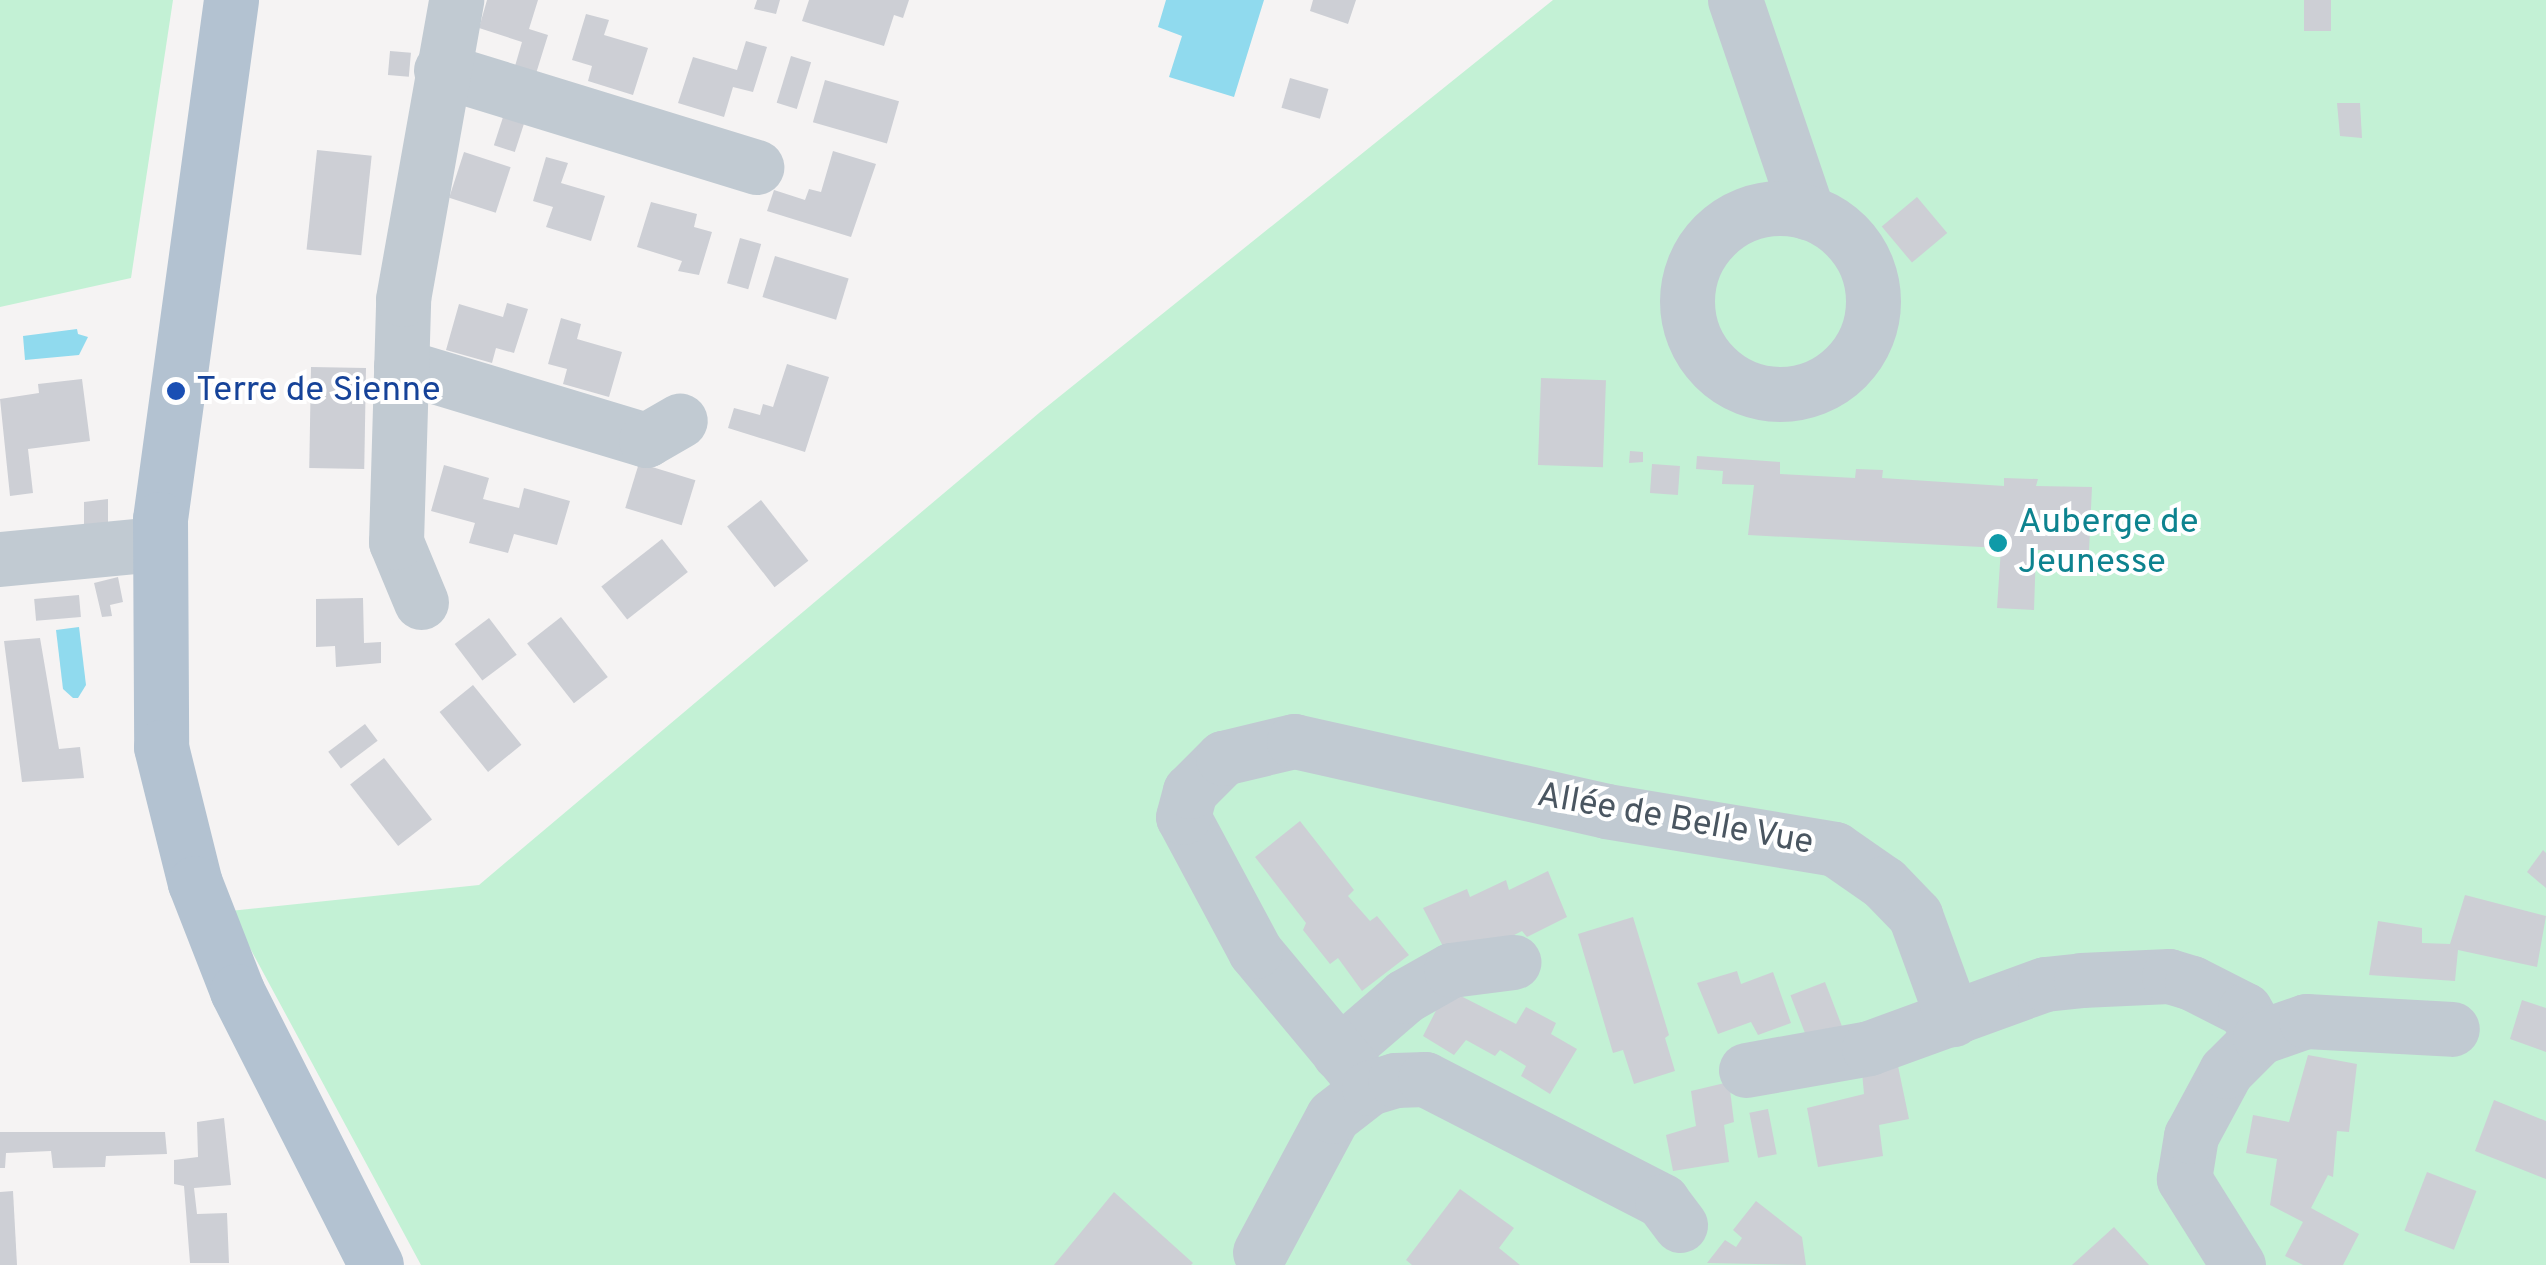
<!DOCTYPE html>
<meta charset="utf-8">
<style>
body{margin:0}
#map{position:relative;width:2546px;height:1265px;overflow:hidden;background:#f5f3f3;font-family:Overpass,sans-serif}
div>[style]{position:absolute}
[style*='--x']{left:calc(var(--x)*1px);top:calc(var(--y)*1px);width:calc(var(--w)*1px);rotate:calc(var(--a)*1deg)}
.green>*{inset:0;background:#c3f1d5}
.water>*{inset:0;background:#90daee}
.building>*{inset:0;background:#cdcfd5;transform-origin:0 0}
.minor>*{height:55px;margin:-27.5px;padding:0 27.5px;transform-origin:27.5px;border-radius:27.5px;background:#c1cad2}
.minor>.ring{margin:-27.5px;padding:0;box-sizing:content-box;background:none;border:55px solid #c1cad2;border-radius:50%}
.major>*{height:55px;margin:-27.5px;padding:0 27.5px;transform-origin:27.5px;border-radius:27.5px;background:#b3c2d1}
.dots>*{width:28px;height:28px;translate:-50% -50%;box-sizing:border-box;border:5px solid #fff;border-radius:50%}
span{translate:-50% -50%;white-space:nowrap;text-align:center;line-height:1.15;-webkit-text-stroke:8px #fff;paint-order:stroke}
.transit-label{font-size:35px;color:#164399}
.left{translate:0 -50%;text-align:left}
.culture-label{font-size:35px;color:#0d838f}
.street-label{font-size:35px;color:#4a5661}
</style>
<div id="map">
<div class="green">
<div style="clip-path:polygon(0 0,173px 0,131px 278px,0 307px)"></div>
<div style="clip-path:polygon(1553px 0,2546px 0,2546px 1265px,421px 1265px,230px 911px,479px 885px,1039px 413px)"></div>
</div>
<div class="water">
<div style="clip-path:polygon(1166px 0,1264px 0,1234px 97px,1169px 77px,1182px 36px,1158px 27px)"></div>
<div style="clip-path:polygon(77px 329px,78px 334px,88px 337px,79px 355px,25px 360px,23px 336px)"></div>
<div style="clip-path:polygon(79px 627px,86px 685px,78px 698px,73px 698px,63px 689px,56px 630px)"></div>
</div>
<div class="building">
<div style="clip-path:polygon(487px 0,538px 0,529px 29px,548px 35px,534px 80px,513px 73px,522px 42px,479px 28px)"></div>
<div style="clip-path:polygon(757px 0,780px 0,776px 14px,754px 9px)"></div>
<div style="clip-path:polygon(809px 0,909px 0,903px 18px,894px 15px,884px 46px,802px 21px)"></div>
<div style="clip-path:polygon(1313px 0,1356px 0,1348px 24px,1310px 11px)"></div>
<div style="left:2304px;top:0;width:27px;height:31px"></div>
<div style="clip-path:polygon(586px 14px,609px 20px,604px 35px,648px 48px,633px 95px,588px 81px,592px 66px,572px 60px)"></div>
<div style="clip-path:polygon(746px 41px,767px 47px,753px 92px,733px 87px,724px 117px,678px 103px,693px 57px,737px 70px)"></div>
<div style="left:390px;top:51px;width:21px;height:24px;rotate:5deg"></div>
<div style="left:791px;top:56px;width:21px;height:49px;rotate:17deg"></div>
<div style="left:1290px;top:78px;width:40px;height:31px;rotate:16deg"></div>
<div style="left:825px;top:80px;width:77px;height:44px;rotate:16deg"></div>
<div style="clip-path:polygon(2337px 103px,2360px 103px,2362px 138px,2340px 136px)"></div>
<div style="left:505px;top:111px;width:22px;height:36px;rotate:18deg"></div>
<div style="left:317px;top:150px;width:55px;height:100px;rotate:6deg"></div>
<div style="clip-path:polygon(833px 151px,876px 164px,851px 237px,767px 211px,774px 190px,805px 200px,809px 189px,821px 192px)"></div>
<div style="left:464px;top:152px;width:49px;height:48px;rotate:18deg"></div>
<div style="clip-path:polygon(546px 157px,568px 163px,561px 183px,605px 196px,591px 241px,546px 227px,553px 207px,533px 201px)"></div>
<div style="left:1917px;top:197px;width:47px;height:46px;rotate:50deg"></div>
<div style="clip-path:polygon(651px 202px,697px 214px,694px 227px,712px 232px,699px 275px,678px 271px,682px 261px,637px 247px)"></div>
<div style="left:740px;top:238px;width:22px;height:47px;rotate:16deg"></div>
<div style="left:775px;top:256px;width:77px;height:43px;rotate:17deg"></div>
<div style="clip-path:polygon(507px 303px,528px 309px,514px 353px,496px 348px,492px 363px,446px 350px,459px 304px,503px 317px)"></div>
<div style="clip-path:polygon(561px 318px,581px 324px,577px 339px,622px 352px,609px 397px,563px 384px,567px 369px,548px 364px)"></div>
<div style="clip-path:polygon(787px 364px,829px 377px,805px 452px,728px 428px,734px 408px,760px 415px,763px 404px,773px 407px)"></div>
<div style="left:311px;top:367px;width:55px;height:101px;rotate:1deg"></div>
<div style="left:1541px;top:378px;width:65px;height:87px;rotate:2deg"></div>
<div style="clip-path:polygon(82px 379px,90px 441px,28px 449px,33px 493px,10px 496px,0 399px,39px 393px,38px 384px)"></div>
<div style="clip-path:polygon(1630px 451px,1643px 452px,1643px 462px,1629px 463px)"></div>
<div style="clip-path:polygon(1697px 456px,1780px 462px,1780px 474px,1855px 478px,1856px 469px,1883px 470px,1882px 478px,2004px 486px,2004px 478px,2038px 479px,2036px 486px,2092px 487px,2089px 551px,2036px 550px,2034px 610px,1997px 608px,2001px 548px,1748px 535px,1754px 485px,1722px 484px,1723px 471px,1696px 469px)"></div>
<div style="left:639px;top:463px;width:59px;height:47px;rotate:17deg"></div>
<div style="left:1652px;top:464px;width:28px;height:29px;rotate:4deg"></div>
<div style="clip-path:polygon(444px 465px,489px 478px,483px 499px,519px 508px,524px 488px,570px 501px,557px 545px,514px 534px,508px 553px,469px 543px,475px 523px,431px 511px)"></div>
<div style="clip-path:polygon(108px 499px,108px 524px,84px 527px,84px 502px)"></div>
<div style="left:761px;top:500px;width:77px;height:43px;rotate:52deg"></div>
<div style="left:662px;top:539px;width:42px;height:77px;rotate:52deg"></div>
<div style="clip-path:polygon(118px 577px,123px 602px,110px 605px,112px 616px,102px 617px,94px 583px)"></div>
<div style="left:79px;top:595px;width:22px;height:45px;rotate:85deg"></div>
<div style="clip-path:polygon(363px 598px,364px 643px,381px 642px,381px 663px,336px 667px,335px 646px,316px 647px,316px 599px)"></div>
<div style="left:561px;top:617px;width:76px;height:43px;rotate:52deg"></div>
<div style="left:489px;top:618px;width:46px;height:43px;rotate:53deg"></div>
<div style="clip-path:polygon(40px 638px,59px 749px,80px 747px,84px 778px,22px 782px,4px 641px)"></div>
<div style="left:473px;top:685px;width:77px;height:43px;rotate:51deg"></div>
<div style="left:365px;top:724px;width:21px;height:46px;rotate:53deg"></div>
<div style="left:384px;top:758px;width:78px;height:43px;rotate:52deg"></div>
<div style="clip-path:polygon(1300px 821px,1354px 890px,1348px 896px,1370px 921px,1377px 916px,1409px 955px,1362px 991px,1338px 958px,1330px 964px,1303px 930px,1306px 923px,1255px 857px)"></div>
<div style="clip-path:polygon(2543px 850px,2546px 853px,2546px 888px,2527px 872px)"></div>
<div style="clip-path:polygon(1548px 871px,1567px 917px,1527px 937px,1522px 931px,1491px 947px,1448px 956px,1423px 908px,1467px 889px,1470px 897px,1506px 880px,1509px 890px)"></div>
<div style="clip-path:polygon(2465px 895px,2546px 916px,2537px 967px,2458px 950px,2455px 981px,2369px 975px,2378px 921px,2422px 928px,2422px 943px,2450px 944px)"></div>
<div style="clip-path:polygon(1633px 917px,1669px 1035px,1665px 1038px,1675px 1071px,1634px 1084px,1623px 1050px,1613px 1053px,1578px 934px)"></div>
<div style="clip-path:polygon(1737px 971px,1741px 984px,1773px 972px,1791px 1023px,1758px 1035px,1751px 1022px,1718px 1034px,1697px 983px)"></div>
<div style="left:1825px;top:982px;width:53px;height:37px;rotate:69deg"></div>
<div style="clip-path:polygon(1447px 989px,1516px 1024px,1526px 1007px,1556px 1023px,1551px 1034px,1577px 1049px,1550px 1094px,1521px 1076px,1526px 1066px,1500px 1050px,1495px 1056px,1466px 1040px,1454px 1055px,1423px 1036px)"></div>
<div style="clip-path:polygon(2522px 1000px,2546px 1008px,2546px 1052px,2510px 1039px)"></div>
<div style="clip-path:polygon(2308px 1055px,2357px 1064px,2349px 1132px,2337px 1131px,2333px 1177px,2328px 1175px,2311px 1208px,2359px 1234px,2343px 1265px,2303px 1265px,2285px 1256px,2303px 1222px,2270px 1205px,2277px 1159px,2246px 1153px,2253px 1115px,2289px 1122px)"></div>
<div style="clip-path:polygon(1898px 1066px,1909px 1119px,1879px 1125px,1883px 1156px,1818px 1167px,1807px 1108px,1864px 1094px,1862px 1072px)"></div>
<div style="clip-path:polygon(1729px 1082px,1734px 1122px,1724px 1125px,1729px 1162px,1673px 1171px,1666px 1135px,1696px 1126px,1691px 1091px)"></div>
<div style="clip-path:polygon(2494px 1100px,2546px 1121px,2546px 1179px,2475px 1151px)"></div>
<div style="left:1768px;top:1109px;width:46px;height:19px;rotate:79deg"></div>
<div style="clip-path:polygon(224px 1118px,231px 1185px,194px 1188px,197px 1214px,227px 1213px,229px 1263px,190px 1263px,184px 1186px,174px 1184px,174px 1160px,198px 1157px,197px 1122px)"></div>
<div style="clip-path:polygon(0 1132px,165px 1132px,167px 1154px,106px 1156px,105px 1167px,53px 1168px,51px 1151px,6px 1153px,5px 1168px,0 1168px)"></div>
<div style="left:2427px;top:1172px;width:53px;height:63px;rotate:21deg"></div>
<div style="clip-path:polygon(1460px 1189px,1514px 1228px,1499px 1248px,1520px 1265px,1412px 1265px,1406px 1260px)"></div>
<div style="clip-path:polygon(13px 1191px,17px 1265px,0 1265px,0 1192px)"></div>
<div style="clip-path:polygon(1114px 1192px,1193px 1263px,1191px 1265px,1054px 1265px)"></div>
<div style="clip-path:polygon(1756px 1201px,1802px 1237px,1806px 1265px,1707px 1263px,1725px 1240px,1736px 1247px,1742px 1238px,1733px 1230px)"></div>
<div style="clip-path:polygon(2114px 1227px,2149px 1265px,2072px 1265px)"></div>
</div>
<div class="minor">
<div style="--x:1735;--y:0;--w:224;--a:71.2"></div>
<div style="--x:441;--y:70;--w:330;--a:17.1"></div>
<div class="ring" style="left:1687px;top:208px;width:131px;height:131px"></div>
<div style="--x:401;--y:366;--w:256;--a:16.8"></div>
<div style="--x:646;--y:440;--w:39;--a:-30"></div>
<div style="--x:0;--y:559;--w:158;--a:-5.5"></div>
<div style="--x:421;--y:602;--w:65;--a:-112.6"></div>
<div style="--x:396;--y:542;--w:243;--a:-88.3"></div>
<div style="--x:403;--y:299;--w:304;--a:-79.9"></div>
<div style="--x:1339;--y:1053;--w:87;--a:-40.8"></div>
<div style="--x:1405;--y:996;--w:53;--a:-29.5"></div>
<div style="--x:1451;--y:970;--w:63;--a:-7.4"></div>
<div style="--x:1746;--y:1070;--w:125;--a:-10.1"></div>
<div style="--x:1869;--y:1048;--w:187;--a:-20"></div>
<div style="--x:2045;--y:984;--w:36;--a:-6"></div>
<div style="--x:2081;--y:980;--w:88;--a:-2.6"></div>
<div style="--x:2169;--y:976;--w:24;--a:17"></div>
<div style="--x:2192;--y:983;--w:59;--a:27"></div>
<div style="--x:2245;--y:1010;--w:31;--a:61"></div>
<div style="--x:1369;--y:1088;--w:178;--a:-129.8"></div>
<div style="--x:1255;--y:951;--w:152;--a:-118.2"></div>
<div style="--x:1183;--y:817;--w:27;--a:-75"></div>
<div style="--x:1190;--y:791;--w:47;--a:-45"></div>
<div style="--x:1223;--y:758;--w:73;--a:-13.5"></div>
<div style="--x:1294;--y:741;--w:320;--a:12.6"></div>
<div style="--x:1606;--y:811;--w:232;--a:9.4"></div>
<div style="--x:1835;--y:849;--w:60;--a:34.8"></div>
<div style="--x:1884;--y:883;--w:45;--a:45.9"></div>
<div style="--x:1915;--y:915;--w:111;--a:69.9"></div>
<div style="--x:1260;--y:1252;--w:154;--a:-61.8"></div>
<div style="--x:1333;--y:1116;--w:46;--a:-37.9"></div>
<div style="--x:1369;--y:1088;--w:27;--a:-17"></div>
<div style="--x:1395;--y:1080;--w:30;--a:-2"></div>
<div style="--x:1425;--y:1079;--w:267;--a:27.2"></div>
<div style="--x:1662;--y:1201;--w:30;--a:53"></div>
<div style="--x:2238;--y:1265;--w:102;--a:-122.1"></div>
<div style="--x:2184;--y:1179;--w:44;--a:-80.8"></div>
<div style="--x:2191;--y:1136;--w:74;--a:-61.7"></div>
<div style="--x:2226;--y:1071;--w:48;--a:-45"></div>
<div style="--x:2260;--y:1037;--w:49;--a:-19.2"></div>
<div style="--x:2306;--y:1021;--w:146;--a:3.1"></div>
</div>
<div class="major">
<div style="--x:231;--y:0;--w:524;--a:97.79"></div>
<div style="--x:160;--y:519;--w:228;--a:89.7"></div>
<div style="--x:161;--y:747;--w:140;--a:76"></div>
<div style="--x:195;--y:883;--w:116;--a:68.7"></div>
<div style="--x:237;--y:991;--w:307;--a:63.1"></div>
</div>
<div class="dots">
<div style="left:176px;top:391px;background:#1a4fb4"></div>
<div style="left:1998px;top:543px;background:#0f9aa8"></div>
</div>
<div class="transit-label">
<span class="left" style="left:196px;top:391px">Terre de Sienne</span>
</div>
<div class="culture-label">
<span class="left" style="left:2018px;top:543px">Auberge de<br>Jeunesse</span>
</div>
<div class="street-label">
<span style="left:1675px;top:820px;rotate:10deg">Allée de Belle Vue</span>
</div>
</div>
